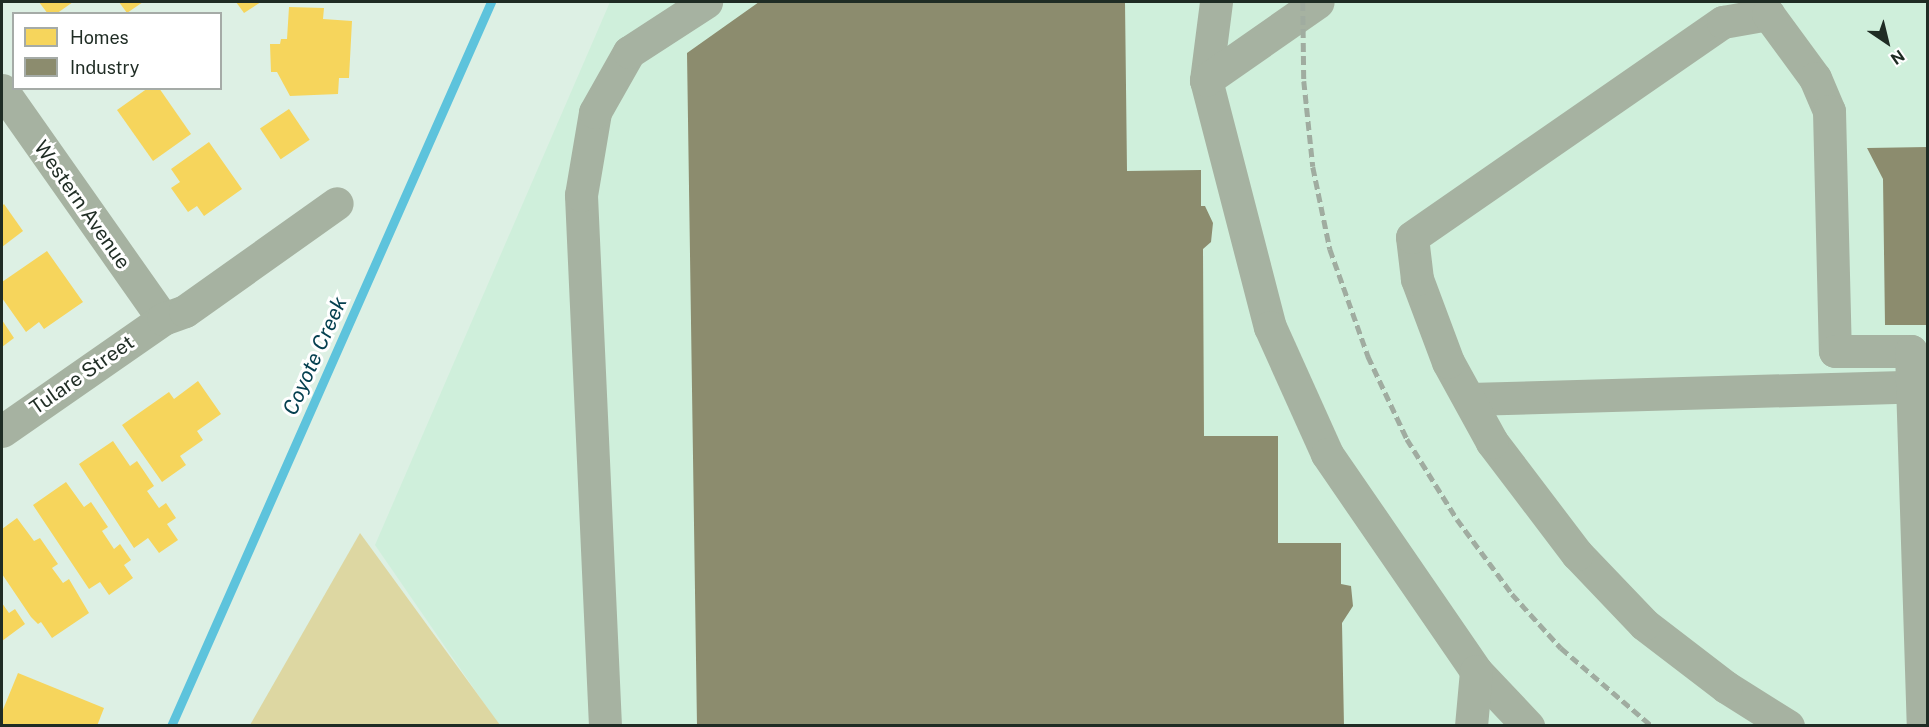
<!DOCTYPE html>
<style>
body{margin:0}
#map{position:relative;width:1929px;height:727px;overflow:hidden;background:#ddf0e4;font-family:"Public Sans",sans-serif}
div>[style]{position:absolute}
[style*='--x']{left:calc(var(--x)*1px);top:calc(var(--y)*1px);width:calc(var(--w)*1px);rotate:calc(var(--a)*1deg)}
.built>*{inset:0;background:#cfefdb}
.green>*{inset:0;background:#ddd7a2}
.homes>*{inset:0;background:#f6d55c;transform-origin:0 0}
.industry>*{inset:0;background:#8c8c6e}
.stream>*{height:9px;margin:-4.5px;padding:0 4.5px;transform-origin:4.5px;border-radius:4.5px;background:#5dc3dc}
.minor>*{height:33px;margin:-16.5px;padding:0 16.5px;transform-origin:16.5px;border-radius:16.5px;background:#a6b2a1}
.rail>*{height:4.5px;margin-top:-2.25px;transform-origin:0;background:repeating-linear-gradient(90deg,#a0aca0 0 9px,transparent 0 13.5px)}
span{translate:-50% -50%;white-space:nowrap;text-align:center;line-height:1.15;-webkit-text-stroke:6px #fff;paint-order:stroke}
.street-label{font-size:20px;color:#1f2c24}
.water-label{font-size:21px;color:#054050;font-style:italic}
.frame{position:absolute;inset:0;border:3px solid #1f2c24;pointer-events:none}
.legend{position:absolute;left:12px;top:12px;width:210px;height:78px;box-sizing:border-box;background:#fff;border:2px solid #a5aba7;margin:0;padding:8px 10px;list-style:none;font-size:18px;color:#1f2c24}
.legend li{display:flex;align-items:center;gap:12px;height:30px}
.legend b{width:30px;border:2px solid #a5aba7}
.north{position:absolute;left:1857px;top:12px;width:60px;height:60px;-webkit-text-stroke:4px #fff;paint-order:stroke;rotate:145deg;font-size:16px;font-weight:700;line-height:24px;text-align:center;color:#1f2c24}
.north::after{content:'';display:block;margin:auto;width:21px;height:27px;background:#1f2c24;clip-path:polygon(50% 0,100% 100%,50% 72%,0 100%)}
</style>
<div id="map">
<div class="built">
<div style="clip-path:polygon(610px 2px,1927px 2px,1927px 725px,499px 725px,375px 545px)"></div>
</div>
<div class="green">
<div style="clip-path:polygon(360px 533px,500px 725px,250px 725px)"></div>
</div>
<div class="homes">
<div style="clip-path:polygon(39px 2px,73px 2px,56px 14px,48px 14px)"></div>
<div style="clip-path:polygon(119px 2px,143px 2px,127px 13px)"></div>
<div style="clip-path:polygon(236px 2px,261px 2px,244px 13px)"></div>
<div style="clip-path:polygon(289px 7px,324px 8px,323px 19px,352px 21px,349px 78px,339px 78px,338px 94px,290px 96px,277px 72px,271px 72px,270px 44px,280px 44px,281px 39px,287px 39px)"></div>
<div style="clip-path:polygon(148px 88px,159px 88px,191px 134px,153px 161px,117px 110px)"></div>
<div style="left:289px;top:109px;width:37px;height:35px;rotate:56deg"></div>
<div style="clip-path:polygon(209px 142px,242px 189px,204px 216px,197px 206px,188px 212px,171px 188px,180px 182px,171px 169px)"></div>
<div style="clip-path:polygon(4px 204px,23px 231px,2px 247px,2px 206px)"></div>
<div style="clip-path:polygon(47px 251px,83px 302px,44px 329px,39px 322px,26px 332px,2px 298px,2px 282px)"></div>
<div style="clip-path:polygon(2px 320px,14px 338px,2px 347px)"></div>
<div style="clip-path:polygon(198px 381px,221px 414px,197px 431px,203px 440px,180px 456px,186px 465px,162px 482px,122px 425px,169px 392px,174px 399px)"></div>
<div style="clip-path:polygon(113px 441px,130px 466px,137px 461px,154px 486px,147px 491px,159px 508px,166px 503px,176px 518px,167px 524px,178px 540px,159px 553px,148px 538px,134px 548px,79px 464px)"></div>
<div style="clip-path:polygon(66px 482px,84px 507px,91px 502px,108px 527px,102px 531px,114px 549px,120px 544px,131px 560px,124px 565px,133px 578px,109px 595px,100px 582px,89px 589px,33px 505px)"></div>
<div style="clip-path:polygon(17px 518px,34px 541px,40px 538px,58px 564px,52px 568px,63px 583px,69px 579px,89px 613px,52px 638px,41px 622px,38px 624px,31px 617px,2px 574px,2px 529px)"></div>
<div style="clip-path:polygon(2px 603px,9px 613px,15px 609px,25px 624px,2px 641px)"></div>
<div style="clip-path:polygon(18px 673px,104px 708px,97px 726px,2px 724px,2px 712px)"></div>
</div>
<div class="industry">
<div style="clip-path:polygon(759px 2px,1125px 2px,1127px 171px,1201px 170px,1201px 206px,1205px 206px,1213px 223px,1211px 242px,1203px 249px,1204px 436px,1278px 436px,1278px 543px,1341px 543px,1341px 584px,1351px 586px,1353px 606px,1342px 623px,1344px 726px,697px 726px,687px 53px)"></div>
<div style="clip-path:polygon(1928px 147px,1928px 325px,1885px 325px,1883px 179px,1867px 148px)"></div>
</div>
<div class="stream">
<div style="--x:171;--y:726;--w:792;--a:-66.16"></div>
</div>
<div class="minor">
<div style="--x:1216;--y:2;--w:79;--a:97.3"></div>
<div style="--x:1206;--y:80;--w:255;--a:75.5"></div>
<div style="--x:1270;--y:327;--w:139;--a:65.8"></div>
<div style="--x:1327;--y:454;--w:263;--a:55.5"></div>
<div style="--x:1476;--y:671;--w:76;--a:46.6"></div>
<div style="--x:1206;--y:80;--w:136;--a:-34.9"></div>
<div style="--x:2;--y:90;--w:280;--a:54.9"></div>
<div style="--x:1469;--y:399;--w:443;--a:-1.6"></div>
<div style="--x:2;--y:431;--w:196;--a:-34.8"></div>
<div style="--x:163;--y:319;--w:23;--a:-20"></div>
<div style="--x:185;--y:311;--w:186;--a:-35.4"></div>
<div style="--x:605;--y:726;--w:532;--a:-92.59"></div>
<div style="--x:581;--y:195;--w:84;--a:-80.4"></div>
<div style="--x:595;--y:112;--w:69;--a:-60.5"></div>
<div style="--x:629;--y:52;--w:92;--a:-33"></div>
<div style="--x:1471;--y:726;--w:55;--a:-84.8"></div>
<div style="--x:1788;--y:726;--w:73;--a:-147.8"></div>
<div style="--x:1726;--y:687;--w:103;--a:-142.5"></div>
<div style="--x:1644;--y:624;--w:97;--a:-133.7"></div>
<div style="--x:1577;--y:554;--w:141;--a:-127.2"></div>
<div style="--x:1492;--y:442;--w:91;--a:-118.8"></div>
<div style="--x:1448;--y:362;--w:89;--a:-110.5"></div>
<div style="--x:1417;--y:279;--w:42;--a:-96.8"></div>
<div style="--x:1412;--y:237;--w:378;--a:-34.7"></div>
<div style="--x:1723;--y:22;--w:46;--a:-10.1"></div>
<div style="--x:1768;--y:14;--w:79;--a:53.7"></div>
<div style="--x:1815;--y:78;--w:36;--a:67"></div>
<div style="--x:1829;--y:111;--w:240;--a:88.6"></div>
<div style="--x:1835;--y:351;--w:76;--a:0"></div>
<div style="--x:1911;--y:351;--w:375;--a:88.2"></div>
</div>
<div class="rail">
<div style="--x:1303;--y:2;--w:79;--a:89.3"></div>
<div style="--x:1304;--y:81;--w:86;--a:84"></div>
<div style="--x:1313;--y:167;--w:84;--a:78.3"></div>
<div style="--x:1330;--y:249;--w:114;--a:70.4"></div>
<div style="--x:1368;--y:356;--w:92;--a:64.8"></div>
<div style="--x:1407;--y:439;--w:94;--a:58"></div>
<div style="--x:1457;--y:519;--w:93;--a:53.7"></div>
<div style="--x:1512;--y:594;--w:73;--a:47.8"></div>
<div style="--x:1561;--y:648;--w:120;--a:40.6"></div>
</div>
<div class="street-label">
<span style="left:82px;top:205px;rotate:55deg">Western Avenue</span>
<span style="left:82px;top:375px;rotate:-35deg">Tulare Street</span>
</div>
<div class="water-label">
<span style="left:315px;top:356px;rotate:-66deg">Coyote Creek</span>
</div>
<div class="frame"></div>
<ul class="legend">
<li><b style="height:16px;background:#f6d55c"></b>Homes</li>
<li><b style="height:16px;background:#8c8c6e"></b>Industry</li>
</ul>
<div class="north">N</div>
</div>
